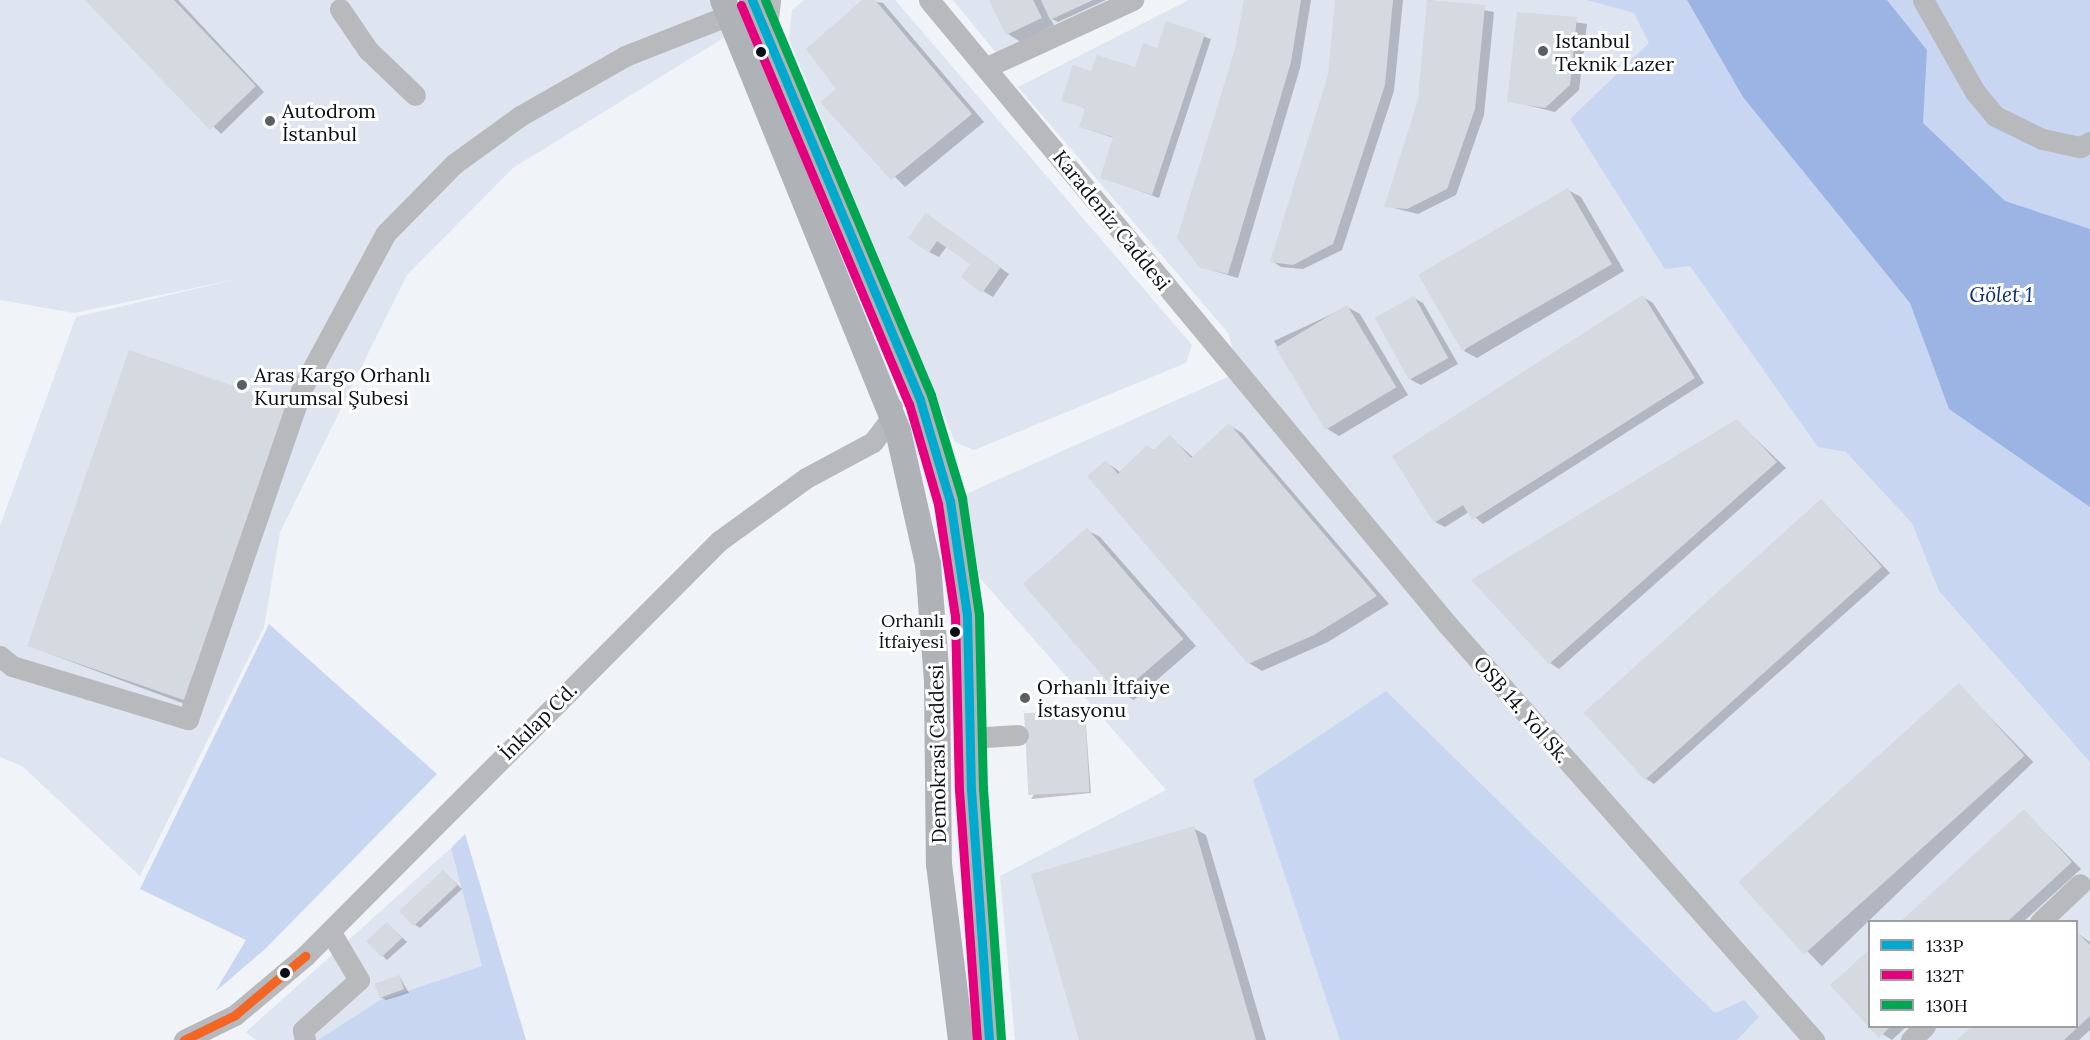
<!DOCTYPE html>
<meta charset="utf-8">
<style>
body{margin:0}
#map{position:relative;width:2090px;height:1040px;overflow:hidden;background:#f0f3f8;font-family:Lora,serif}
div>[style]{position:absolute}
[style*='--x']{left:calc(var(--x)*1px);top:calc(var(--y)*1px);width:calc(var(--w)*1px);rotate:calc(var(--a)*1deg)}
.built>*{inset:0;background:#dee4f0}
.green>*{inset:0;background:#c8d6f2}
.water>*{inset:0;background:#9cb4e3}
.shadow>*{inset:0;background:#0003;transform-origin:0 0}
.building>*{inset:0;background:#d5d9e0;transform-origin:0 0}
.minor>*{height:21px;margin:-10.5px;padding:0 10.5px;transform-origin:10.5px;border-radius:10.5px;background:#b7b9bc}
.major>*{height:26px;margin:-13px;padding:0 13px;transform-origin:13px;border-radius:13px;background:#afb2b7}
.bus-1>*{height:9px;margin:-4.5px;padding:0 4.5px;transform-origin:4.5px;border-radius:4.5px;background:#00a9ce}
.bus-2>*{height:9px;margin:-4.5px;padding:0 4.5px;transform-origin:4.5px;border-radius:4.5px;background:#e5007d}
.bus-3>*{height:9px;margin:-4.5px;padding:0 4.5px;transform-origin:4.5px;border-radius:4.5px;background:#00a651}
.bus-4>*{height:9px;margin:-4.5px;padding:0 4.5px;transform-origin:4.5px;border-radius:4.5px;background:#f26522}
.dots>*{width:16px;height:16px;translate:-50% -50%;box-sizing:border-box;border:3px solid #fff;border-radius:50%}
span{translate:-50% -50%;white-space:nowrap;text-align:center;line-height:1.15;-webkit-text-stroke:6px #fff;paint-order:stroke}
.bus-label{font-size:18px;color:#0a0e16}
.right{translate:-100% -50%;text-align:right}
.poi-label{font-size:20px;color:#0a0e16}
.left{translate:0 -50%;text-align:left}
.street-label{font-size:20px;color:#0a0e16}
.water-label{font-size:21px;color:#0e2e7a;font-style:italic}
.legend{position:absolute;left:1868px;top:920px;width:210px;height:108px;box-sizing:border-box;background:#fff;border:2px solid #9d9fa2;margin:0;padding:8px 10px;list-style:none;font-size:18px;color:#0a0e16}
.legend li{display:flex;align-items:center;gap:12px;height:30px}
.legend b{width:30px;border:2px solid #9d9fa2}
</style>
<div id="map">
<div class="built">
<div style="clip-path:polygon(0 0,710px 0,725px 37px,513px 168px,407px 275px,280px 532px,264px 627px,140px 876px,22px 766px,0 757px,0 526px,76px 317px,242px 278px,74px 313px,0 300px)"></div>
<div style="clip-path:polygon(804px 0,895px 0,1192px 345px,1186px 363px,974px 450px,955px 442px,789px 39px,792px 10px)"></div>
<div style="clip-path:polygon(953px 0,1115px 0,997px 54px)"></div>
<div style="clip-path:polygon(evenodd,1189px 0,2090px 0,2090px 1040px,1015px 1040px,1000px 876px,1166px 790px,980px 578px,964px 495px,1237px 373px,1229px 334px,1018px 87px,1189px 0,1870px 922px,2076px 922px,2076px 1026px,1870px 1026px,1870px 922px)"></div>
<div style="clip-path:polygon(451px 848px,483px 966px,380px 1000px,318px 1040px,256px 1040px,246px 1032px)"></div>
</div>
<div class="green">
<div style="clip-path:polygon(1587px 0,2090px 0,2090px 762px,1939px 591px,1912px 523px,1846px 452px,1818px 447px,1690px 266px,1665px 269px,1570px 119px,1649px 43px,1634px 13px)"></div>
<div style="clip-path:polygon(269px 624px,437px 774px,265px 949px,215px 992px,246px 940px,140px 889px)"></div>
<div style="clip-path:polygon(1386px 691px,1715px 1013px,1744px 1000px,1759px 1017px,1737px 1040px,1340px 1040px,1253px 780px)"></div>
<div style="clip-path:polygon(465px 834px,526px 1040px,318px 1040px,380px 1000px,482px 966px,451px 848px)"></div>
</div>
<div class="water">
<div style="clip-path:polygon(1687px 0,1887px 0,1927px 50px,1923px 123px,2005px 201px,2090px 229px,2090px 507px,1949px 409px,1910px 303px,1743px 97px)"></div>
</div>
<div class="shadow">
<div style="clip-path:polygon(87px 0,178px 0,264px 92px,221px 134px)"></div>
<div style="clip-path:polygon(865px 0,883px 3px,984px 122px,905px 187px,822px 102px,838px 89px)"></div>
<div style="clip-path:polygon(990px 0,1106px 0,1058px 22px,1050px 18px,1054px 25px,1021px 42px,1008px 34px)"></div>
<div style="clip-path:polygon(1245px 0,1311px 0,1300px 68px,1238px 278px,1201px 267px)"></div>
<div style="clip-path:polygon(1337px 0,1403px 0,1394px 91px,1342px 250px,1303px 269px,1281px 267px,1272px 261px,1330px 76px)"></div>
<div style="clip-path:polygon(1429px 0,1494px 12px,1484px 115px,1456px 195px,1418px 214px,1386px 206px,1419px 100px)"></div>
<div style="clip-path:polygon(1518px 13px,1587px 24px,1579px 90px,1555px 112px,1509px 101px)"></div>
<div style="clip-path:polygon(1167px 23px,1211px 39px,1159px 198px,1101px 177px,1114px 138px,1087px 129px,1087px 109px,1063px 100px,1092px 72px,1136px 69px,1158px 49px)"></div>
<div style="clip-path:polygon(1568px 190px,1581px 197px,1624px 271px,1477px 358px,1464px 351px)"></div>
<div style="clip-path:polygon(936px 221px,1009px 274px,993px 297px,983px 291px,972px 264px,947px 246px,939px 257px,929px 252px)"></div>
<div style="clip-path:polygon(1643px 297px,1653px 303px,1704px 383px,1483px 524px,1469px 512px,1445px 527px,1435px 522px)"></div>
<div style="clip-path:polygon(1414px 298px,1423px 303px,1458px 364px,1421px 385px,1411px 380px)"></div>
<div style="clip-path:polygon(1347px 307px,1360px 314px,1408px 395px,1339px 436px,1326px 428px,1274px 341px)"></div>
<div style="clip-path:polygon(130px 351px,201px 710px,29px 646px)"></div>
<div style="clip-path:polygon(1737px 421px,1786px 468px,1559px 669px,1550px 663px)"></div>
<div style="clip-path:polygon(1229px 425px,1242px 433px,1389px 604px,1328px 642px,1262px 671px,1249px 663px,1106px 462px,1120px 472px,1147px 446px,1155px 451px,1170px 437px,1194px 458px)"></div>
<div style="clip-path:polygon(1821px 500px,1890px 573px,1654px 784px,1645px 778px)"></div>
<div style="clip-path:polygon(1087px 530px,1100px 537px,1196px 646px,1134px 700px,1121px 693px)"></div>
<div style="left:1959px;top:685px;width:107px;height:294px;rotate:46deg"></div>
<div style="clip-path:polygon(1085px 712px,1091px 793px,1031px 799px)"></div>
<div style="clip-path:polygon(2024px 811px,2081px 869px,2023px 922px,1903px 922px)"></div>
<div style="clip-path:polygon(1193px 828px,1206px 835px,1266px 1040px,1080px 1040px)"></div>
<div style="clip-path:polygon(444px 872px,462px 889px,420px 928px,414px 924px)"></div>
<div style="clip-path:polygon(387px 924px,407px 942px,387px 960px,368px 941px)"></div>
<div style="clip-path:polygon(2076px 932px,2090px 942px,2090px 1030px,2079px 1040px,1959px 1040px,2076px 1026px)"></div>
<div style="clip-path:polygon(399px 976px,409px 993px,386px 1000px,380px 997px)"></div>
<div style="clip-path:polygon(1870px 1026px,1907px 1026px,1892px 1040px)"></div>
</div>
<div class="building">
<div style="clip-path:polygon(85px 0,174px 0,256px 86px,210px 130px)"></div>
<div style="clip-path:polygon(862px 0,875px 0,972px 114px,891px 180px,820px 102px,836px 89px,806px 49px)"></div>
<div style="clip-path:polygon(989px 0,1033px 0,1042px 18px,1006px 35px)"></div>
<div style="clip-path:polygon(1041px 0,1093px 0,1050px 20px)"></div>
<div style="clip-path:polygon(1244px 0,1301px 0,1291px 62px,1228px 274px,1200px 268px,1177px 238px,1235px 49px)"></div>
<div style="clip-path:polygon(1335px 0,1393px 0,1385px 85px,1333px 244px,1293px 265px,1270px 262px,1328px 75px)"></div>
<div style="clip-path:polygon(1427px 0,1485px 5px,1475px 109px,1447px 189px,1407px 209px,1384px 207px,1418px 100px)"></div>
<div style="clip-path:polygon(1517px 12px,1577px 17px,1570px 85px,1545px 108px,1507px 102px)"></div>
<div style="clip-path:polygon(1166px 21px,1205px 34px,1152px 195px,1100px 178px,1113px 137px,1079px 127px,1085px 108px,1061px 101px,1073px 65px,1091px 71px,1097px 55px,1135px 67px,1143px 43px,1157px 48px)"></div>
<div style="left:1568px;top:188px;width:88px;height:173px;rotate:60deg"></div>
<div style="clip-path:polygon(926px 213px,1001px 267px,982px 293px,961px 277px,970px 264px,937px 241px,929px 253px,908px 238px)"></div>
<div style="clip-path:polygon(1643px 295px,1695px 378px,1472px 520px,1463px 505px,1434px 523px,1392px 456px)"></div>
<div style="left:1414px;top:296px;width:71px;height:45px;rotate:61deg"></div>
<div style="left:1347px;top:305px;width:96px;height:83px;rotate:59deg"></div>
<div style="left:129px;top:350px;width:166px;height:313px;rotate:19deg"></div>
<div style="clip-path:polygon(1737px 419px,1777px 462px,1549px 664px,1471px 580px)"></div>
<div style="clip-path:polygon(1229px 423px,1377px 596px,1314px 635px,1248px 664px,1087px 476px,1106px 460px,1118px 474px,1147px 445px,1153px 450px,1170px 435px,1191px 458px)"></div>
<div style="left:1821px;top:499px;width:91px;height:319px;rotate:48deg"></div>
<div style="left:1087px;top:528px;width:147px;height:85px;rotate:49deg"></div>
<div style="left:1959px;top:683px;width:98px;height:297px;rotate:48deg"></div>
<div style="left:1085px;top:710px;width:82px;height:61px;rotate:87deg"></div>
<div style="clip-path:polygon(2024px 809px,2072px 862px,2007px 922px,1900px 922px)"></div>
<div style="clip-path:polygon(1194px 826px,1256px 1040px,1079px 1040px,1031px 874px)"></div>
<div style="left:443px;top:870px;width:21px;height:60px;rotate:47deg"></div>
<div style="left:387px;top:922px;width:22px;height:28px;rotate:47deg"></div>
<div style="clip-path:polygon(2076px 931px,2090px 945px,2090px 1016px,2064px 1040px,1957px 1040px,1972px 1026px,2076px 1026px)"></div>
<div style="clip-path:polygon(1870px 949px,1870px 1026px,1891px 1026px,1879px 1038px,1830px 985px)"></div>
<div style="left:399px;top:975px;width:15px;height:26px;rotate:70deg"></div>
</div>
<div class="minor">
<div style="--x:929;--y:0;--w:811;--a:50.3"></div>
<div style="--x:1447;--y:624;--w:555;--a:48.58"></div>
<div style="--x:1923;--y:0;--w:106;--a:60.5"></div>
<div style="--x:1975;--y:92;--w:31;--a:50"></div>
<div style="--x:1995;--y:116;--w:52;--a:26.1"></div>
<div style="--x:2042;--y:139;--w:39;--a:12"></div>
<div style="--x:2080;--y:147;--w:11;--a:-27"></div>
<div style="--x:340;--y:9;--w:50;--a:55.7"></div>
<div style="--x:368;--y:50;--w:65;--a:43.8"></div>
<div style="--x:766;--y:34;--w:34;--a:-83"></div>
<div style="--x:987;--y:67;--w:161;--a:-24.7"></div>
<div style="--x:0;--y:656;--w:16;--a:40"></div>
<div style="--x:12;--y:666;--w:184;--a:16.8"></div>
<div style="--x:188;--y:719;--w:348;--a:-71"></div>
<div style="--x:301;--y:390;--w:179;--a:-61.6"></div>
<div style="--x:386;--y:233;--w:97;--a:-45.4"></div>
<div style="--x:454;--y:164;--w:82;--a:-36"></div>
<div style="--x:520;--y:116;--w:121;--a:-29.7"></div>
<div style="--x:625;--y:56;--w:112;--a:-21.5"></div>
<div style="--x:969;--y:738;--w:49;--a:-3.5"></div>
<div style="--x:2040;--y:922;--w:55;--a:-43.5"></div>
<div style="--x:184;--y:1040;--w:57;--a:-26.1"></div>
<div style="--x:235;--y:1015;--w:92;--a:-40.1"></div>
<div style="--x:305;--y:956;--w:586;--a:-45.07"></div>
<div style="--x:719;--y:541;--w:107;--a:-35.9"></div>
<div style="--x:806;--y:478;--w:76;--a:-28.2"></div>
<div style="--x:873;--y:442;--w:26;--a:-53"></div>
<div style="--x:889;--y:421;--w:14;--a:-78"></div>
<div style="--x:305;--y:1040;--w:10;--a:-101"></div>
<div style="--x:303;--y:1030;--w:75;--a:-41.8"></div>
<div style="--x:359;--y:980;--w:57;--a:-120.6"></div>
<div style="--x:1911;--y:1040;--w:20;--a:-45"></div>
</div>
<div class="major">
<div style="--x:723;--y:0;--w:465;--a:67.9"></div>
<div style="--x:898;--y:431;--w:136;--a:77.3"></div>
<div style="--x:928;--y:564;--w:118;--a:85.6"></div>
<div style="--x:937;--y:682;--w:182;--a:89.4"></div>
<div style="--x:939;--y:864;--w:177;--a:82.9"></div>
<div style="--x:752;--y:0;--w:434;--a:67.2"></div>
<div style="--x:920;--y:400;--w:105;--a:73.5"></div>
<div style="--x:950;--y:501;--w:115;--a:81.5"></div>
<div style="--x:967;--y:615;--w:174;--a:88.7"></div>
<div style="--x:971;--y:789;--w:252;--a:85.9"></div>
</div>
<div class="bus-1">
<div style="--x:752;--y:0;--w:434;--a:67.2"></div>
<div style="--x:920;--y:400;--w:105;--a:73.5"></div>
<div style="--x:950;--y:501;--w:115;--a:81.5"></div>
<div style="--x:967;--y:615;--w:174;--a:88.7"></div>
<div style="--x:971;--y:789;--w:252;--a:85.9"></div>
</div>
<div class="bus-2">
<div style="--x:741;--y:5;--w:433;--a:67.2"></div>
<div style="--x:909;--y:404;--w:104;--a:73.8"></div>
<div style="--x:938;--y:504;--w:113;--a:81.4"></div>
<div style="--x:955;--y:616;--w:174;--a:88.7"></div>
<div style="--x:959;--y:790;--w:251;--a:85.9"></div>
</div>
<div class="bus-3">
<div style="--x:765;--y:0;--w:428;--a:67.2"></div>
<div style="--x:931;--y:395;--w:108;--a:73.2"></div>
<div style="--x:962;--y:498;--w:118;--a:81.7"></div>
<div style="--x:979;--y:615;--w:173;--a:88.7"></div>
<div style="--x:983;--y:788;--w:252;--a:85.9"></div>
</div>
<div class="bus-4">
<div style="--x:184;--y:1040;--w:57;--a:-26.1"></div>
<div style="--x:235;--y:1015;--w:92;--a:-40.1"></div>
</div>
<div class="dots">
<div style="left:1543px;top:51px;background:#5a5e65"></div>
<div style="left:761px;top:52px;background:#0a0e16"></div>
<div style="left:270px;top:121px;background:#5a5e65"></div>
<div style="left:242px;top:385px;background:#5a5e65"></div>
<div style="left:955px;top:632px;background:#0a0e16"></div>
<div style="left:1025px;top:698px;background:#5a5e65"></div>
<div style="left:285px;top:973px;background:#0a0e16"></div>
</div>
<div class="bus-label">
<span class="right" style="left:944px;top:632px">Orhanlı<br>İtfaiyesi</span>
</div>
<div class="poi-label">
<span class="left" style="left:1555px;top:52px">Istanbul<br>Teknik Lazer</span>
<span class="left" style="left:282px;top:122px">Autodrom<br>İstanbul</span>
<span class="left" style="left:254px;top:386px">Aras Kargo Orhanlı<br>Kurumsal Şubesi</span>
<span class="left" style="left:1037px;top:698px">Orhanlı İtfaiye<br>İstasyonu</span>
</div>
<div class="street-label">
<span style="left:1112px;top:220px;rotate:51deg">Karadeniz Caddesi</span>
<span style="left:1522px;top:709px;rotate:49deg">OSB 14. Yol Sk.</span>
<span style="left:538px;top:721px;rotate:-45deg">İnkılap Cd.</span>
<span style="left:937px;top:754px;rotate:-91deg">Demokrasi Caddesi</span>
</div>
<div class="water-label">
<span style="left:2001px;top:295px">Gölet 1</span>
</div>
<ul class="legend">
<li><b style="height:8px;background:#00a9ce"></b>133P</li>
<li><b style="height:8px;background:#e5007d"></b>132T</li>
<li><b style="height:8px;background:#00a651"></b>130H</li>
</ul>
</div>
